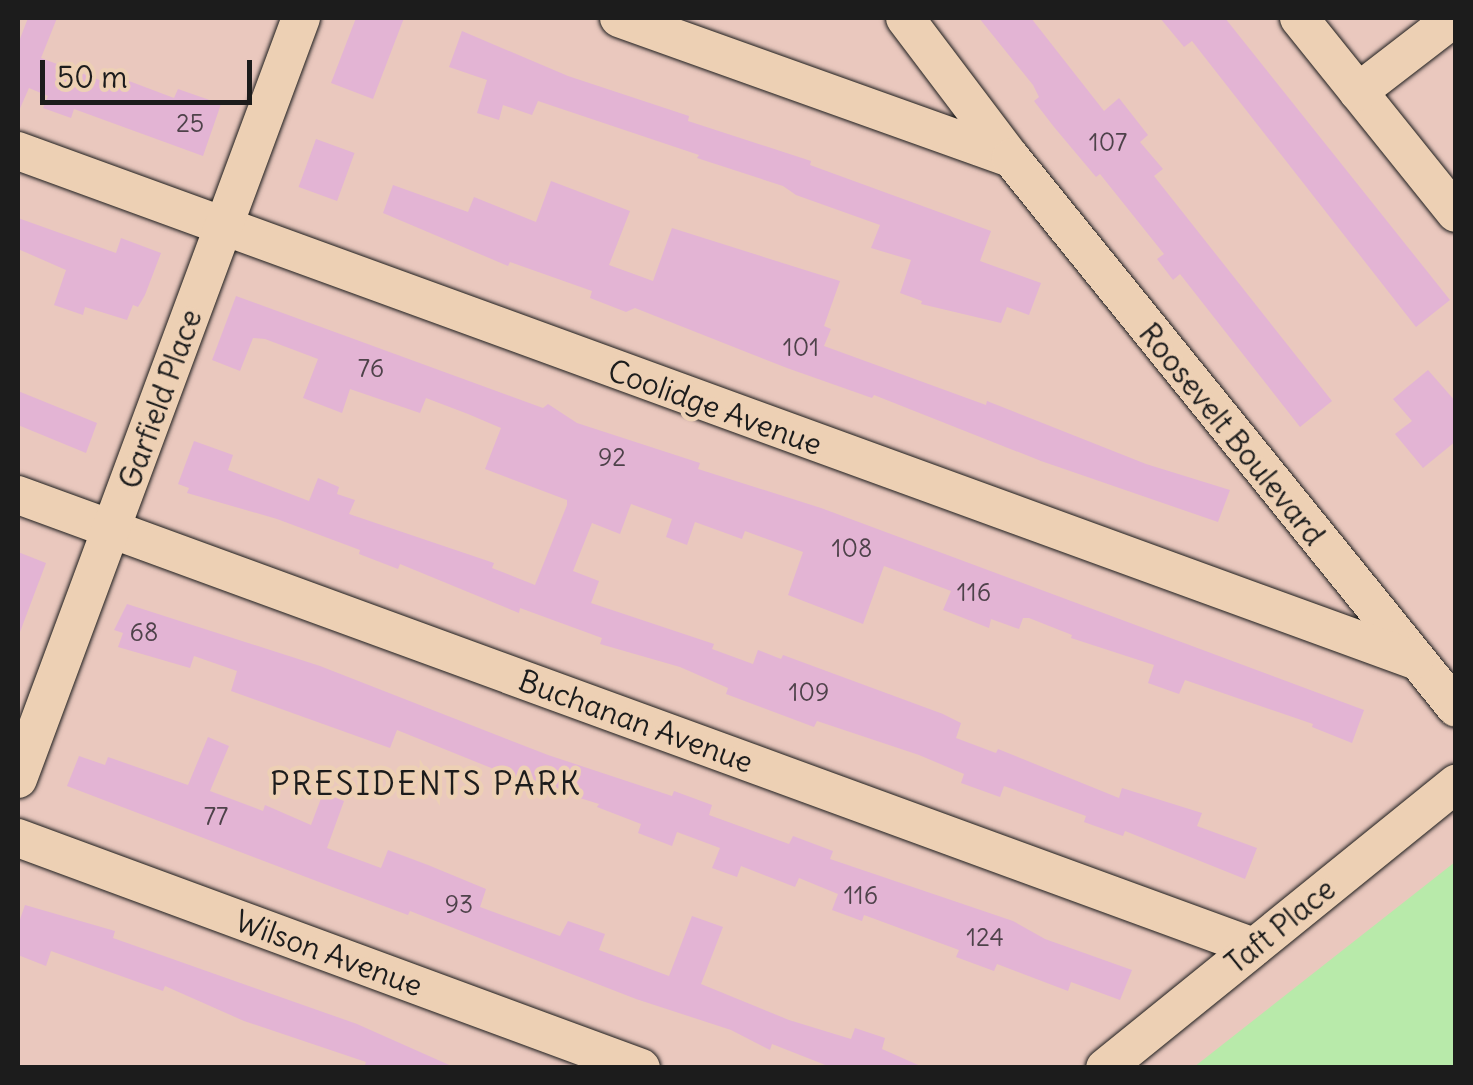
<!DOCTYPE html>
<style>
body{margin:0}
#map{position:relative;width:1473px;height:1085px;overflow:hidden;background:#eac8be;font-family:Delius,sans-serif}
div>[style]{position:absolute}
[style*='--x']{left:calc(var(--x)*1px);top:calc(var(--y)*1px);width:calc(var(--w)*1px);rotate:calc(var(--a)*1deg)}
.green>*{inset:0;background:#b8eaaa}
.building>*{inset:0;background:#e3b4d4;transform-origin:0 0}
.roads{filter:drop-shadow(0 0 2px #1c1c1c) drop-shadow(0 0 2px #1c1c1c)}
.minor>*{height:38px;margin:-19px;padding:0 19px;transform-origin:19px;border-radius:19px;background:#edd0b4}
span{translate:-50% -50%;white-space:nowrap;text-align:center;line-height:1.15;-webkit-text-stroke:9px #edd0b4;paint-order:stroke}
.number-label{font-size:25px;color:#4e424a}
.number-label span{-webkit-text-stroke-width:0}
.street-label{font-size:30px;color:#1c1c1c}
.neighbourhood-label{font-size:32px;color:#1c1c1c;letter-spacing:2.5px}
.frame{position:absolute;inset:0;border:20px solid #1c1c1c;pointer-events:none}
.scale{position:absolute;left:40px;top:60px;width:212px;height:45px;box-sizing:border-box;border:5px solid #1c1c1c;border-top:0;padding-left:12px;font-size:30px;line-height:35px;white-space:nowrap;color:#1c1c1c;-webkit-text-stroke:8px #edd0b4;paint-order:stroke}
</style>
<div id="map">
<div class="green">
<div style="clip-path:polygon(1455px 862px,1455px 1067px,1194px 1067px)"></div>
</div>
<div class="building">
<div style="clip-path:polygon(28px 18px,57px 18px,41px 58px,118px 87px,121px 78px,174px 98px,178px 89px,221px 104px,203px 156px,74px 109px,71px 118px,43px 108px,48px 96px,29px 88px,18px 113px,18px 44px)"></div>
<div style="clip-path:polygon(356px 18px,404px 18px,373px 99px,331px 83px)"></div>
<div style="clip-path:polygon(979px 18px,1031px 18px,1104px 111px,1119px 98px,1148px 135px,1140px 142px,1163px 169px,1154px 176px,1332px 401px,1300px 427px,1180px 274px,1173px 280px,1157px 259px,1164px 254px,1100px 174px,1096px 177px,1054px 127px,1034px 101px,1039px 97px,1033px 85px)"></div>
<div style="clip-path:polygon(1160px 18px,1225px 18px,1450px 300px,1416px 327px,1192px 41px,1184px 47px)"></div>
<div style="clip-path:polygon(462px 31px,568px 76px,689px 116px,688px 121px,811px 161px,810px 165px,991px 231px,980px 261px,1041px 283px,1029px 315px,1007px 307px,1001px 323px,921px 304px,922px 301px,900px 293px,911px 260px,871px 248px,880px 225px,796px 195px,783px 186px,697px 158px,699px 155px,538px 101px,532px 115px,503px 105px,499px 120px,477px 113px,487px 80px,449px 67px)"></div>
<div style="left:316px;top:139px;width:41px;height:51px;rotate:20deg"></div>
<div style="clip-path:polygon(551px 181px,630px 211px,609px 265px,653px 281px,672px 228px,840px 281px,824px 326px,831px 329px,824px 346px,986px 405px,987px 401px,1146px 464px,1230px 490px,1218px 522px,1041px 461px,874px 395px,872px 398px,787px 368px,635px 308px,626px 312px,590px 298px,592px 291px,510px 262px,508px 266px,383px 213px,393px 185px,468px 212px,474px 197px,536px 222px)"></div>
<div style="clip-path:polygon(18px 218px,116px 253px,121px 238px,161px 253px,145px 295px,138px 307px,133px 305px,127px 320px,85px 307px,83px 315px,54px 305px,66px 270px,18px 249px)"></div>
<div style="clip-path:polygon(236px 296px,543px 408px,548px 404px,577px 423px,700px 463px,698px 469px,821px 508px,1364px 710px,1352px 743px,1312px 727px,1313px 724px,1185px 680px,1179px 694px,1148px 683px,1154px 665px,1071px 638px,1072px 635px,1029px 618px,1023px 618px,1019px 629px,991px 619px,989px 628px,943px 610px,951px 591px,884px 566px,863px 624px,788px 595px,803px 552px,745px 531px,742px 539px,695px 522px,687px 545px,666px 537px,672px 519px,631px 504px,620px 534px,592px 523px,573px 571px,599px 581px,591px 603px,714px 644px,712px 649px,753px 664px,758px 650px,781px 659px,783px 655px,943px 714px,961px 723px,956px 738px,996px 753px,998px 749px,1119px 798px,1122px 788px,1202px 813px,1197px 826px,1257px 848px,1245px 879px,1125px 831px,1123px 836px,1084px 822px,1086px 816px,1004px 786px,1000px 797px,961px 783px,964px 774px,919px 755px,817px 721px,814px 727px,726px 694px,728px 688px,680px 667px,600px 644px,602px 638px,520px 608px,519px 613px,400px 564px,398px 569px,359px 554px,360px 550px,277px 519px,187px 493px,189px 488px,178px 484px,194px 441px,233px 455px,228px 470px,309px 501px,318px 478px,339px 487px,337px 494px,355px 500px,349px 514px,494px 563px,492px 568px,535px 585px,567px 505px,567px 500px,485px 469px,501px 428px,468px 414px,426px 398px,420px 413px,350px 389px,342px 413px,303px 398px,318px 359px,265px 339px,253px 338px,240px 371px,212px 360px)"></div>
<div style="clip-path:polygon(1428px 370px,1456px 402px,1456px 441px,1423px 468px,1395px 434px,1412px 421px,1393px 399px)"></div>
<div style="clip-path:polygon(18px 391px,97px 423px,86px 453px,18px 425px)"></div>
<div style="clip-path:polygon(18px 552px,46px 563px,20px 632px,18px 632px)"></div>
<div style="clip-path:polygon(127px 604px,320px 666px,548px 755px,672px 796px,674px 791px,712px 805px,709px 815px,789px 844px,793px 836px,833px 851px,830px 859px,1013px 921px,1045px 939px,1132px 970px,1120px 1000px,1071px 982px,1068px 991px,997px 964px,994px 971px,956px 957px,959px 950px,864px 915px,862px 921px,832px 910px,838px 894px,799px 878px,795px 887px,741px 866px,737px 877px,712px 868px,720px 848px,677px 832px,672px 846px,638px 833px,641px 824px,597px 807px,599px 804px,516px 778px,397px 730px,390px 748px,231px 691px,237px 671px,194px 656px,190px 668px,118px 647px,123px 633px,114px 630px)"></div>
<div style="clip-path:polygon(208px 737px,229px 746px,210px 791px,263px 811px,265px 805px,311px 825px,323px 793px,344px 801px,327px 848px,381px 868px,388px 850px,428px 865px,486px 889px,480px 907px,560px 936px,568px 921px,605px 934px,599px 950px,669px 976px,692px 916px,723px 927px,701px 984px,789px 1020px,851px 1039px,855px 1028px,885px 1038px,882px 1049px,925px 1068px,833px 1068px,772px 1044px,770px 1050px,731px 1030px,636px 999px,410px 911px,408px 915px,335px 888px,67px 786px,79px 756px,105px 765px,108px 757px,188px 785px)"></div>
<div style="clip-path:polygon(25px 905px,115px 931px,113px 938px,357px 1024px,456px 1068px,364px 1068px,366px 1062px,244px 1021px,165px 986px,163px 991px,51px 951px,46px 966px,18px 955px,18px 925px)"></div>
</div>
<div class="roads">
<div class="minor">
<div style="--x:619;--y:18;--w:416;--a:19.7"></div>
<div style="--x:905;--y:18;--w:176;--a:52.9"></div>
<div style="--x:1011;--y:158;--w:707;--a:51.02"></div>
<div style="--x:1299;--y:18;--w:250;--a:51.2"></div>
<div style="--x:1358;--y:92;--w:121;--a:-37.6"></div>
<div style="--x:18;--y:151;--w:1486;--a:20.03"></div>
<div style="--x:18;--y:495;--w:1316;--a:20.09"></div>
<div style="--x:18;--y:779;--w:812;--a:-69.6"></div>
<div style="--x:18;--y:838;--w:664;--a:20.26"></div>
<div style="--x:1105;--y:1068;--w:452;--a:-39"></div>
</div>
</div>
<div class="number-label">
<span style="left:190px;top:123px">25</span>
<span style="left:1108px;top:142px">107</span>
<span style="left:801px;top:347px">101</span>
<span style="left:371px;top:368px">76</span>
<span style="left:612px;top:457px">92</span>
<span style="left:852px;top:548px">108</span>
<span style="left:974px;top:592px">116</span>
<span style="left:144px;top:632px">68</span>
<span style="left:809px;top:692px">109</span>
<span style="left:216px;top:816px">77</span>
<span style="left:861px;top:895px">116</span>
<span style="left:459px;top:904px">93</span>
<span style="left:985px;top:937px">124</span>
</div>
<div class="street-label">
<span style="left:160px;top:399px;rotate:-70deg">Garfield Place</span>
<span style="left:715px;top:407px;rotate:20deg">Coolidge Avenue</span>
<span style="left:1232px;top:434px;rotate:51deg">Roosevelt Boulevard</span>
<span style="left:636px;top:721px;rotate:20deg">Buchanan Avenue</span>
<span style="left:1280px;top:926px;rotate:-39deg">Taft Place</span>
<span style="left:329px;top:953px;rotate:20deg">Wilson Avenue</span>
</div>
<div class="neighbourhood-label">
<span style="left:426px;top:784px">PRESIDENTS PARK</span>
</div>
<div class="frame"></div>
<div class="scale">50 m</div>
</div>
